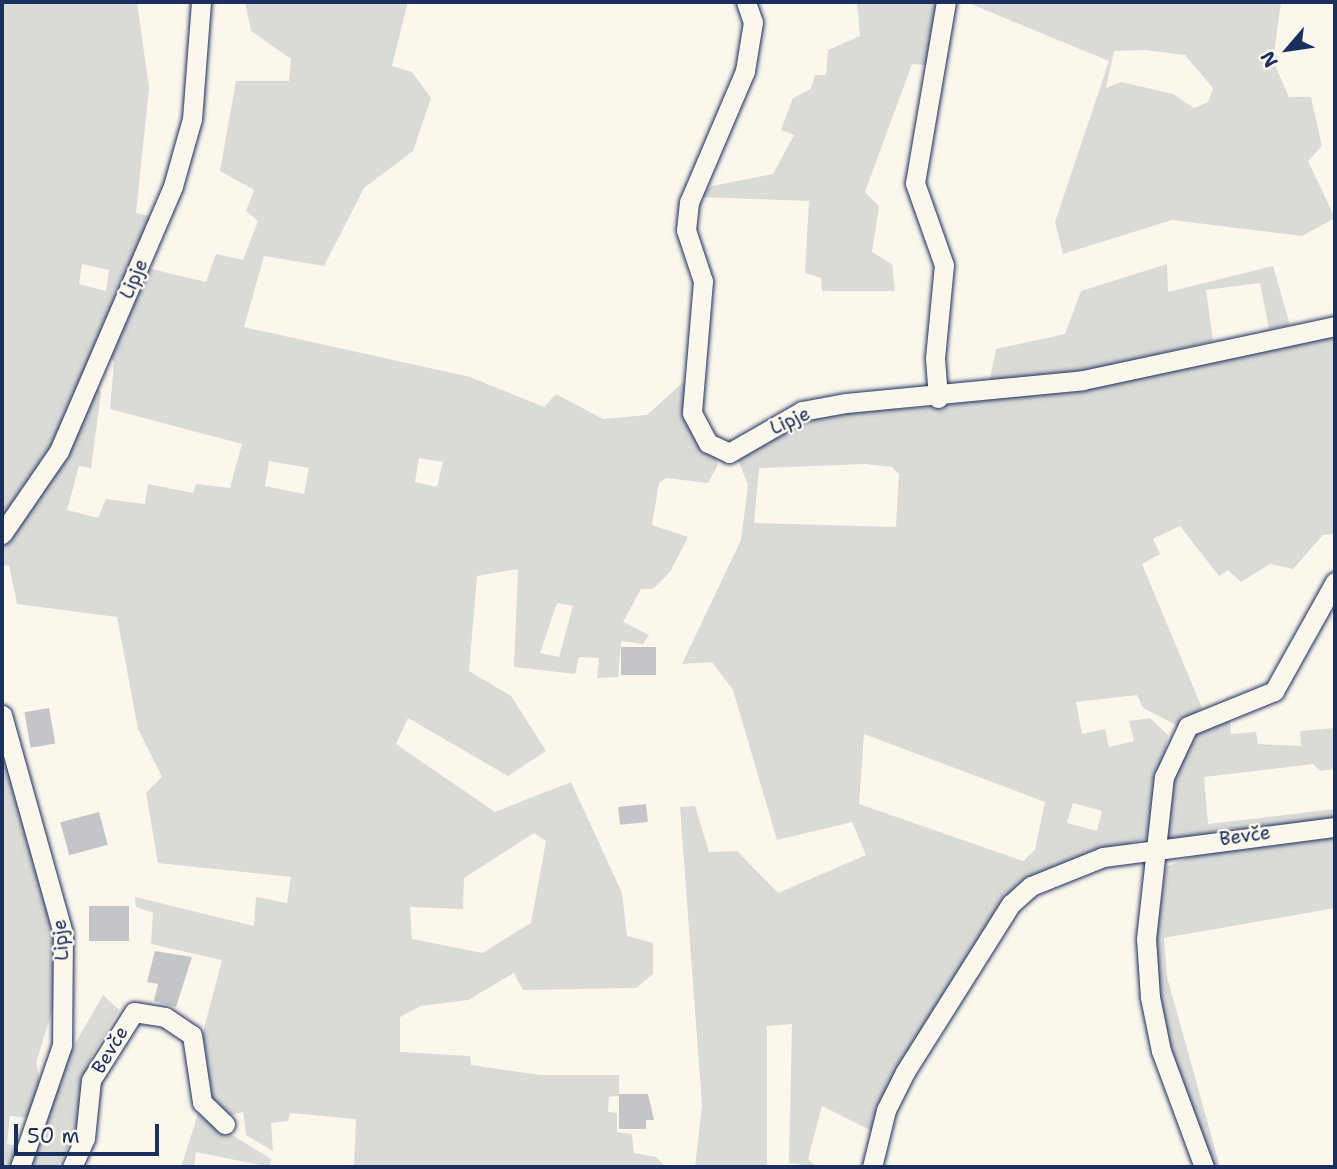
<!DOCTYPE html>
<meta charset="utf-8">
<style>
body{margin:0}
#map{position:relative;width:1337px;height:1169px;overflow:hidden;background:#fbf7ec;font-family:"Shantell Sans",sans-serif}
div>[style]{position:absolute}
[style*='--x']{left:calc(var(--x)*1px);top:calc(var(--y)*1px);width:calc(var(--w)*1px);rotate:calc(var(--a)*1deg)}
.green>*{inset:0;background:#dadad7}
.building>*{inset:0;background:#c3c5c9;transform-origin:0 0}
.roads{filter:drop-shadow(0 0 2px #1b2f5e) drop-shadow(0 0 2px #1b2f5e)}
.minor>*{height:19px;margin:-9.5px;padding:0 9.5px;transform-origin:9.5px;border-radius:9.5px;background:#fbf7ec}
span{translate:-50% -50%;white-space:nowrap;text-align:center;line-height:1.15;-webkit-text-stroke:5px #fbf7ec;paint-order:stroke}
.street-label{font-size:19px;color:#1b2f5e}
.frame{position:absolute;inset:0;border:4px solid #1b2f5e;pointer-events:none}
.north{position:absolute;left:1253px;top:14px;width:70px;height:70px;-webkit-text-stroke:5px #fbf7ec;paint-order:stroke;rotate:241deg;font-size:19px;font-weight:700;line-height:28px;text-align:center;color:#1b2f5e}
.north::after{content:'';display:block;margin:auto;width:24px;height:32px;background:#1b2f5e;clip-path:polygon(50% 0,100% 100%,50% 72%,0 100%)}
.scale{position:absolute;left:14px;top:1124px;width:145px;height:32px;box-sizing:border-box;border:4px solid #1b2f5e;border-top:0;padding-left:9px;font-size:21px;line-height:24px;white-space:nowrap;color:#1b2f5e;-webkit-text-stroke:5px #fbf7ec;paint-order:stroke}
</style>
<div id="map">
<div class="green">
<div style="clip-path:polygon(evenodd,2px 2px,137px 2px,149px 88px,136px 213px,154px 217px,72px 417px,2px 523px,2px 2px,82px 264px,109px 270px,106px 291px,79px 284px,82px 264px)"></div>
<div style="clip-path:polygon(evenodd,245px 2px,408px 2px,392px 66px,412px 72px,431px 98px,413px 151px,364px 188px,324px 266px,264px 256px,244px 327px,470px 377px,544px 407px,556px 394px,603px 419px,647px 415px,689px 377px,718px 465px,708px 483px,666px 478px,659px 483px,652px 525px,688px 537px,670px 572px,653px 589px,641px 589px,623px 622px,649px 635px,643px 644px,621px 641px,618px 677px,597px 678px,599px 658px,579px 657px,575px 674px,514px 667px,518px 569px,477px 576px,469px 671px,511px 696px,546px 751px,508px 776px,408px 718px,396px 744px,495px 812px,571px 782px,622px 893px,627px 936px,653px 943px,653px 974px,636px 988px,523px 990px,514px 973px,468px 1000px,421px 1006px,400px 1017px,400px 1052px,470px 1056px,471px 1065px,540px 1075px,619px 1075px,619px 1096px,609px 1097px,608px 1112px,617px 1113px,617px 1132px,632px 1134px,634px 1153px,656px 1157px,666px 1167px,354px 1167px,356px 1119px,290px 1113px,288px 1121px,271px 1123px,273px 1151px,246px 1135px,243px 1112px,223px 1117px,210px 1106px,202px 1036px,222px 960px,151px 944px,153px 913px,136px 907px,135px 897px,254px 926px,256px 897px,287px 903px,291px 877px,158px 863px,146px 793px,162px 777px,138px 729px,117px 617px,17px 604px,9px 565px,2px 566px,2px 545px,95px 382px,101px 393px,91px 468px,79px 466px,67px 510px,98px 518px,106px 499px,145px 504px,148px 484px,193px 493px,196px 484px,230px 488px,242px 444px,110px 409px,114px 361px,107px 357px,147px 268px,206px 282px,216px 254px,243px 260px,258px 221px,246px 211px,254px 190px,220px 171px,236px 81px,289px 81px,291px 59px,251px 31px,245px 2px,419px 458px,443px 462px,437px 487px,415px 482px,419px 458px,245px 2px,269px 461px,309px 468px,304px 494px,265px 486px,269px 461px,245px 2px,557px 603px,573px 606px,559px 657px,540px 653px,557px 603px,245px 2px,534px 833px,546px 841px,531px 923px,482px 953px,412px 939px,410px 907px,463px 909px,464px 878px,534px 833px)"></div>
<div style="clip-path:polygon(857px 2px,942px 2px,933px 66px,912px 64px,865px 192px,879px 206px,872px 252px,892px 264px,895px 291px,822px 291px,821px 278px,805px 273px,809px 201px,699px 197px,712px 186px,773px 174px,794px 135px,781px 130px,793px 98px,811px 89px,815px 75px,826px 75px,828px 50px,860px 36px)"></div>
<div style="clip-path:polygon(evenodd,966px 2px,1281px 2px,1273px 61px,1289px 97px,1311px 97px,1322px 146px,1308px 161px,1335px 218px,1302px 236px,1172px 220px,1063px 254px,1055px 222px,1109px 61px,966px 2px,1145px 50px,1185px 55px,1213px 88px,1208px 102px,1194px 108px,1173px 94px,1121px 82px,1106px 88px,1114px 51px,1145px 50px)"></div>
<div style="clip-path:polygon(1167px 264px,1168px 292px,1273px 266px,1290px 325px,1269px 329px,1260px 283px,1206px 290px,1213px 341px,1082px 373px,989px 383px,996px 349px,1065px 334px,1081px 291px)"></div>
<div style="clip-path:polygon(evenodd,1335px 332px,1335px 534px,1323px 535px,1293px 569px,1270px 564px,1241px 582px,1228px 570px,1219px 576px,1180px 526px,1153px 539px,1160px 554px,1142px 564px,1202px 708px,1178px 726px,1143px 708px,1137px 695px,1076px 702px,1082px 734px,1105px 729px,1109px 747px,1134px 741px,1129px 721px,1150px 718px,1168px 735px,1150px 837px,1042px 873px,874px 1132px,822px 1106px,808px 1159px,817px 1167px,789px 1163px,792px 1024px,767px 1026px,767px 1167px,695px 1167px,702px 1105px,680px 807px,695px 806px,709px 852px,737px 851px,778px 893px,866px 855px,852px 822px,777px 840px,733px 690px,712px 662px,682px 664px,741px 540px,748px 485px,737px 457px,787px 425px,836px 411px,938px 407px,1335px 332px,866px 464px,892px 467px,899px 474px,896px 527px,754px 523px,759px 468px,866px 464px,1335px 332px,864px 734px,1045px 802px,1035px 850px,1023px 861px,859px 804px,864px 734px,1335px 332px,1073px 803px,1102px 811px,1097px 831px,1067px 823px,1073px 803px)"></div>
<div style="clip-path:polygon(1229px 713px,1231px 734px,1256px 732px,1258px 744px,1301px 746px,1300px 731px,1335px 728px,1335px 769px,1320px 771px,1313px 764px,1204px 777px,1208px 824px,1335px 809px,1335px 821px,1161px 842px,1174px 760px,1192px 729px)"></div>
<div style="clip-path:polygon(2px 741px,52px 914px,55px 950px,53px 1008px,36px 1063px,41px 1086px,32px 1118px,10px 1116px,7px 1144px,20px 1146px,14px 1167px,2px 1167px)"></div>
<div style="clip-path:polygon(1335px 832px,1335px 908px,1164px 938px,1167px 977px,1220px 1167px,1210px 1167px,1166px 1040px,1158px 992px,1154px 954px,1166px 867px,1213px 848px)"></div>
<div style="clip-path:polygon(103px 995px,119px 1010px,92px 1055px,79px 1128px,57px 1167px,24px 1167px,63px 1065px)"></div>
<div style="clip-path:polygon(198px 1114px,271px 1159px,270px 1167px,196px 1152px,194px 1167px,181px 1167px)"></div>
</div>
<div class="building">
<div style="left:621px;top:647px;width:35px;height:28px"></div>
<div style="left:49px;top:708px;width:36px;height:25px;rotate:80deg"></div>
<div style="left:646px;top:804px;width:18px;height:28px;rotate:84deg"></div>
<div style="left:99px;top:812px;width:34px;height:40px;rotate:75deg"></div>
<div style="left:129px;top:906px;width:35px;height:40px;rotate:90deg"></div>
<div style="clip-path:polygon(155px 951px,192px 957px,176px 1007px,154px 1001px,158px 984px,147px 982px)"></div>
<div style="clip-path:polygon(619px 1094px,648px 1094px,654px 1120px,646px 1120px,646px 1129px,619px 1129px)"></div>
</div>
<div class="roads">
<div class="minor">
<div style="--x:746;--y:2;--w:21;--a:71"></div>
<div style="--x:753;--y:22;--w:50;--a:99.3"></div>
<div style="--x:745;--y:71;--w:142;--a:113.1"></div>
<div style="--x:689;--y:202;--w:28;--a:96"></div>
<div style="--x:686;--y:230;--w:54;--a:71.6"></div>
<div style="--x:703;--y:281;--w:132;--a:94.8"></div>
<div style="--x:692;--y:413;--w:34;--a:62"></div>
<div style="--x:708;--y:443;--w:23;--a:25"></div>
<div style="--x:729;--y:453;--w:84;--a:-29.9"></div>
<div style="--x:802;--y:411;--w:45;--a:-10.3"></div>
<div style="--x:846;--y:403;--w:238;--a:-5.5"></div>
<div style="--x:1083;--y:380;--w:258;--a:-12.1"></div>
<div style="--x:938;--y:398;--w:40;--a:-94.3"></div>
<div style="--x:935;--y:358;--w:93;--a:-84.5"></div>
<div style="--x:944;--y:265;--w:87;--a:-109.5"></div>
<div style="--x:915;--y:183;--w:184;--a:-80.3"></div>
<div style="--x:2;--y:534;--w:101;--a:-55.5"></div>
<div style="--x:59;--y:451;--w:288;--a:-66.7"></div>
<div style="--x:173;--y:186;--w:70;--a:-74.2"></div>
<div style="--x:192;--y:119;--w:117;--a:-85.6"></div>
<div style="--x:2;--y:715;--w:227;--a:74.4"></div>
<div style="--x:63;--y:934;--w:111;--a:90.5"></div>
<div style="--x:62;--y:1045;--w:129;--a:109"></div>
<div style="--x:72;--y:1167;--w:32;--a:-66"></div>
<div style="--x:85;--y:1138;--w:58;--a:-84.1"></div>
<div style="--x:91;--y:1080;--w:80;--a:-57.7"></div>
<div style="--x:134;--y:1012;--w:31;--a:9"></div>
<div style="--x:165;--y:1017;--w:32;--a:34"></div>
<div style="--x:192;--y:1035;--w:68;--a:81.5"></div>
<div style="--x:202;--y:1102;--w:32;--a:44"></div>
<div style="--x:872;--y:1167;--w:59;--a:-76.2"></div>
<div style="--x:886;--y:1110;--w:42;--a:-63.4"></div>
<div style="--x:905;--y:1072;--w:199;--a:-57.8"></div>
<div style="--x:1011;--y:904;--w:27;--a:-42"></div>
<div style="--x:1031;--y:886;--w:78;--a:-21.9"></div>
<div style="--x:1103;--y:857;--w:234;--a:-7.4"></div>
<div style="--x:1204;--y:1167;--w:124;--a:-110.3"></div>
<div style="--x:1161;--y:1051;--w:55;--a:-101.5"></div>
<div style="--x:1150;--y:997;--w:58;--a:-93.9"></div>
<div style="--x:1146;--y:939;--w:163;--a:-83.7"></div>
<div style="--x:1164;--y:777;--w:56;--a:-64.8"></div>
<div style="--x:1188;--y:726;--w:93;--a:-22.1"></div>
<div style="--x:1274;--y:691;--w:125;--a:-60.8"></div>
</div>
</div>
<div class="street-label">
<span style="left:134px;top:279px;rotate:-66deg">Lipje</span>
<span style="left:790px;top:421px;rotate:-24deg">Lipje</span>
<span style="left:1245px;top:836px;rotate:-8deg">Bevče</span>
<span style="left:61px;top:940px;rotate:-94deg">Lipje</span>
<span style="left:110px;top:1050px;rotate:-59deg">Bevče</span>
</div>
<div class="frame"></div>
<div class="north">N</div>
<div class="scale">50 m</div>
</div>
